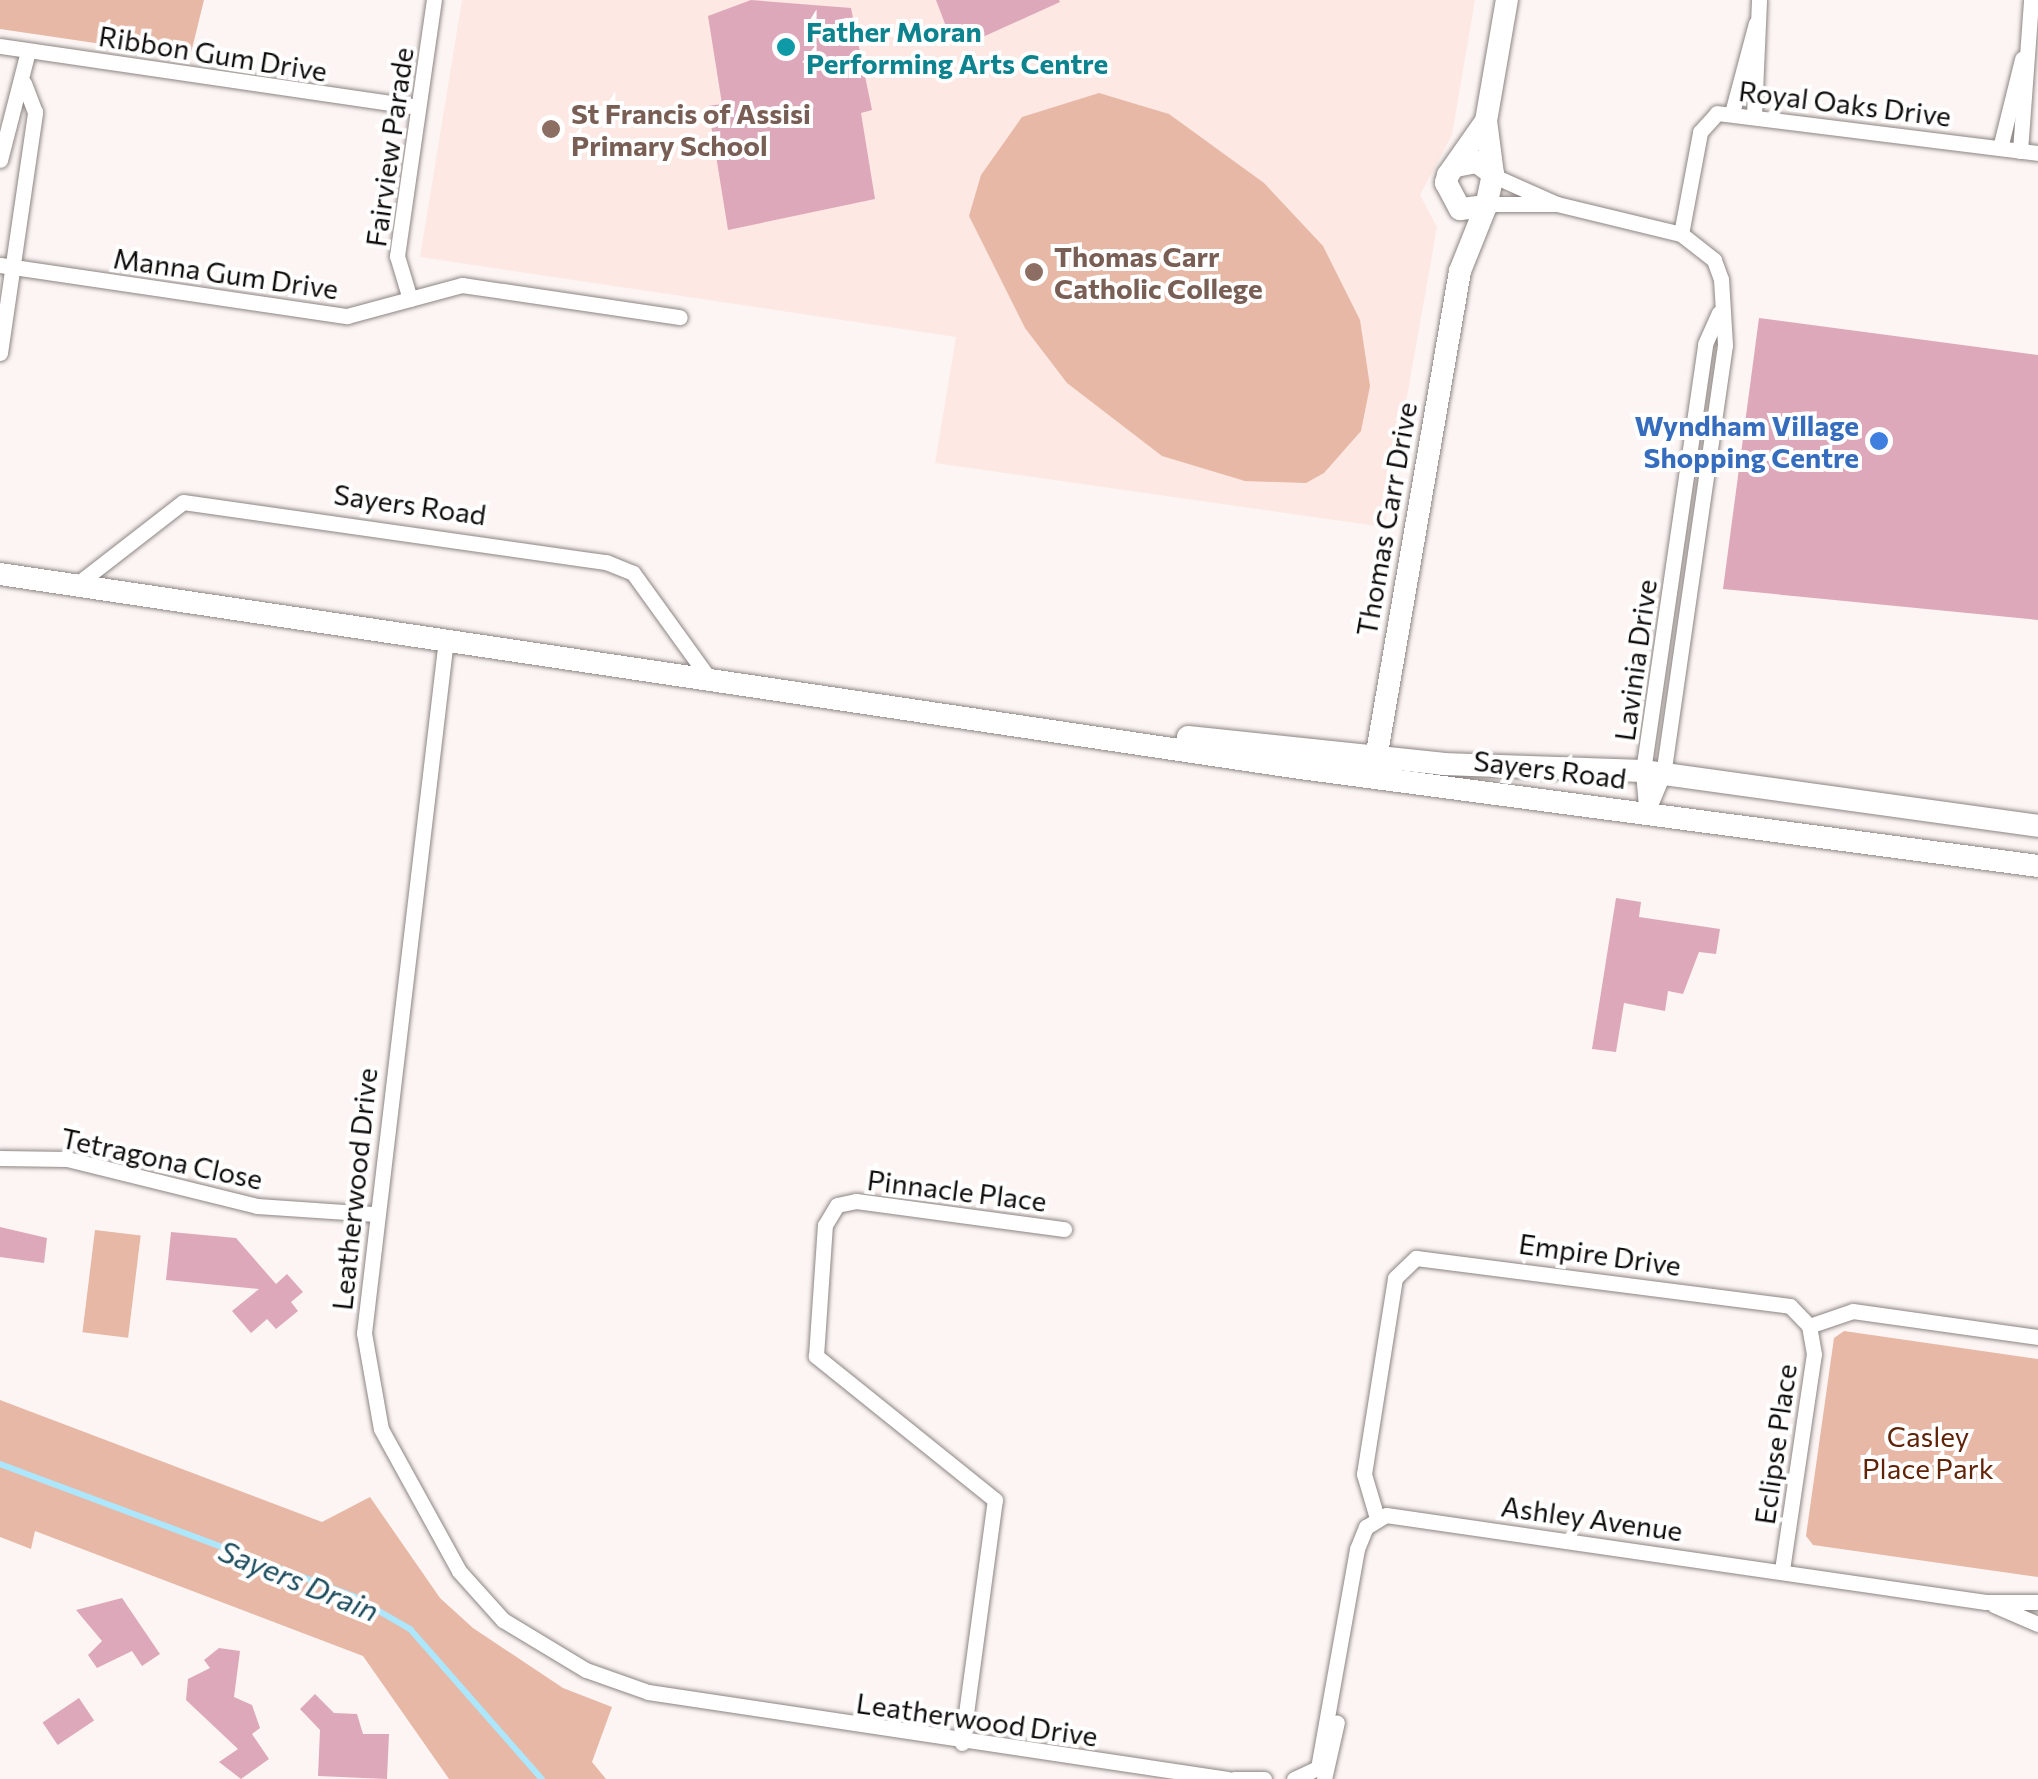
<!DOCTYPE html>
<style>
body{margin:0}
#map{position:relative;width:2038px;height:1779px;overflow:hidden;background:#fcf5f3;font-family:Commissioner,sans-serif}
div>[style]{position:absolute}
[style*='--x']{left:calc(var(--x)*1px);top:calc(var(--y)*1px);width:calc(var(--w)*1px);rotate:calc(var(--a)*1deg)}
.education>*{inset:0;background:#fde8e3}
.green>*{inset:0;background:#e7b8a6;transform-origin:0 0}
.stream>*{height:6px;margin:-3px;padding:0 3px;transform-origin:3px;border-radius:3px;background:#ace7fe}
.building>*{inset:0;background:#dea8bb;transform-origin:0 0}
.roads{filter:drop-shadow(0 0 2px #8c8583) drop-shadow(0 0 2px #8c8583)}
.street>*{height:15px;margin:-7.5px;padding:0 7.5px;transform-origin:7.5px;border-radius:7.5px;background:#fff}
.secondary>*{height:22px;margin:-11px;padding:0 11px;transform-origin:11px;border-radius:11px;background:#fff}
.dots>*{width:28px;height:28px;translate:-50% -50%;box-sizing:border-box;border:5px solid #fff;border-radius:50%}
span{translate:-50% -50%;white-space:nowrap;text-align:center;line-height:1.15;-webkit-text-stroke:8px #fff;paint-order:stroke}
.culture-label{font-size:28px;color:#0d838f;font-weight:700}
.left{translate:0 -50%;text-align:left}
.street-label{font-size:28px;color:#0e0c0b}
.education-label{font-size:28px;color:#785e54;font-weight:700}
.shop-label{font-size:28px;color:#366cbe;font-weight:700}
.right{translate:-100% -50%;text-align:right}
.park-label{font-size:28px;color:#612307}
.water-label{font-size:30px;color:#1c4c5d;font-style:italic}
</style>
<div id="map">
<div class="education">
<div style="clip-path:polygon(462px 0,1475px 0,1452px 135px,1420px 195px,1437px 227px,1384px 527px,935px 463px,956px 337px,420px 257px)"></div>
</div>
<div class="green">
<div style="clip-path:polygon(0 0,204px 0,190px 57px,0 29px)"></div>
<div style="clip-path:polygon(1099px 93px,1169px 114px,1264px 183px,1323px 246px,1360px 320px,1370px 386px,1361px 431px,1324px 473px,1306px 483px,1245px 481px,1162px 456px,1067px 383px,1025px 328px,969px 216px,981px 175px,1022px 117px)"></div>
<div style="left:95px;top:1230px;width:46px;height:103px;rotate:7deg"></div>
<div style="clip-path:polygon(1844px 1331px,2038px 1359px,2038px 1577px,1813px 1545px,1806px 1536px,1834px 1338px)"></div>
<div style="clip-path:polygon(0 1400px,322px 1522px,370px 1497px,440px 1598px,473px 1628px,563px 1688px,612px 1707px,592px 1762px,606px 1779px,449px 1779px,363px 1656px,35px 1531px,31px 1549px,0 1537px)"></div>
</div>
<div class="stream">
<div style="--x:0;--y:1464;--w:377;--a:20.5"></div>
<div style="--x:353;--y:1596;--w:66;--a:30.1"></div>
<div style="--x:410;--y:1629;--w:200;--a:48.7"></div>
</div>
<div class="building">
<div style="clip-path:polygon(751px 0,851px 8px,872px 110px,861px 113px,875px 199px,728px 230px,708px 106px,722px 104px,708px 16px)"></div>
<div style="clip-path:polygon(936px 0,1059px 0,1060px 2px,965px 45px,950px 37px)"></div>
<div style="clip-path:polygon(1759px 318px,2038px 355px,2038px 620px,1723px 589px)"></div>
<div style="clip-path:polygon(1616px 898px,1641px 902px,1639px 917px,1720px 929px,1716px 954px,1699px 952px,1683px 994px,1668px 991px,1665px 1011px,1624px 1003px,1616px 1052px,1592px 1049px)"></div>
<div style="clip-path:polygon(0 1227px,47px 1238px,44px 1263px,0 1257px)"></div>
<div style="clip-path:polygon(171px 1232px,236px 1238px,276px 1284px,287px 1274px,303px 1292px,291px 1302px,298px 1311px,276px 1329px,267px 1319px,251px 1333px,232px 1311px,259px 1289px,166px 1280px)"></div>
<div style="clip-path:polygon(122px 1598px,160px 1654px,142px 1666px,132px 1651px,97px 1668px,88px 1655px,102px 1641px,76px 1610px)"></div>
<div style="clip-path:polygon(219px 1648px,240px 1651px,234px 1697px,252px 1705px,260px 1728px,252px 1734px,269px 1759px,241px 1779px,219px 1762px,238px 1749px,186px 1700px,188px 1679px,210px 1668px,204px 1660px)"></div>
<div style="clip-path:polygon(315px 1694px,334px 1713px,357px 1714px,363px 1734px,389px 1734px,387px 1779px,318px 1776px,320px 1730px,300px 1709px)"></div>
<div style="left:79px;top:1698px;width:27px;height:44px;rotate:56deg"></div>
</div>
<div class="roads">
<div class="street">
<div style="--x:0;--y:46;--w:422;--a:8.3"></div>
<div style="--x:1732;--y:113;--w:93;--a:-75.1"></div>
<div style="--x:1754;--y:115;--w:115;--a:-87.5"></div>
<div style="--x:2000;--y:148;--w:92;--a:-76.1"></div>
<div style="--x:2020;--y:151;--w:151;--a:-85.8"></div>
<div style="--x:0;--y:160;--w:113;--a:-75.6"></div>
<div style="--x:1494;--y:176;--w:69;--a:24"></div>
<div style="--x:1557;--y:204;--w:128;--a:13.6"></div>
<div style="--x:1681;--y:234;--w:42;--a:38.2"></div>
<div style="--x:1714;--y:260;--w:20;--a:70"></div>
<div style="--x:1721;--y:279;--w:66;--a:86.5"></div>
<div style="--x:1725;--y:345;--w:433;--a:98.2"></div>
<div style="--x:1663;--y:774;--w:41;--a:112.8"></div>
<div style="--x:1488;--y:204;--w:65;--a:0"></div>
<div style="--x:1681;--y:234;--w:104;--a:-79.4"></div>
<div style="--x:1700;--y:132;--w:25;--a:-48"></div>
<div style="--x:1717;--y:113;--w:323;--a:7.1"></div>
<div style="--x:0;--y:265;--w:351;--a:8.4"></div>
<div style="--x:347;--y:316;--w:119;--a:-15.1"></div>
<div style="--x:462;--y:285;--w:220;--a:8.4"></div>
<div style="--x:410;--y:299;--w:45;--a:-106.8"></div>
<div style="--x:397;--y:256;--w:259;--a:-81.8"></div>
<div style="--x:0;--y:353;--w:244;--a:-81.7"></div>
<div style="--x:35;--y:112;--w:31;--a:-111"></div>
<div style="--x:76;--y:585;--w:135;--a:-37.8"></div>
<div style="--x:183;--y:502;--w:427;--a:8.1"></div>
<div style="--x:606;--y:562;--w:29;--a:22"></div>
<div style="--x:633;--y:573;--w:128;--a:54.2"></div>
<div style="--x:446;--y:639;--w:699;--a:96.74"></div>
<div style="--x:364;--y:1333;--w:97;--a:80"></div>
<div style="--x:381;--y:1429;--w:162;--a:61.2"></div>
<div style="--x:459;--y:1571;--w:66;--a:48.1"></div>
<div style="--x:503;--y:1620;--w:97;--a:31.1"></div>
<div style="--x:586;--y:1670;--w:66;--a:19.5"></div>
<div style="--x:648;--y:1692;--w:586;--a:8.53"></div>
<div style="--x:1646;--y:806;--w:35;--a:-95"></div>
<div style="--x:1643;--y:771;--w:431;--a:-81.7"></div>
<div style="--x:1705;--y:344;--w:34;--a:-66"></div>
<div style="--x:0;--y:1158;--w:67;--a:0.9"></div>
<div style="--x:67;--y:1159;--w:196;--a:13.9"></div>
<div style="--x:257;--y:1206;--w:116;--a:3.9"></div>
<div style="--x:1377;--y:1518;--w:46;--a:-106.5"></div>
<div style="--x:1364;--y:1474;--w:198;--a:-81"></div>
<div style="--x:1395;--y:1278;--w:29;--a:-44"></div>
<div style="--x:1416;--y:1258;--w:377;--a:7.3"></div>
<div style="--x:1790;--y:1306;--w:28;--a:46"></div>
<div style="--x:1809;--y:1326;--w:46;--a:-18.8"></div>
<div style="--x:1853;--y:1311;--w:187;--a:8"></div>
<div style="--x:1782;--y:1570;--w:218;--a:-81.6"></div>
<div style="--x:1814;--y:1354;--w:28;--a:-100"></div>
<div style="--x:1994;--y:1605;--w:48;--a:23.4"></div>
<div style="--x:962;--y:1743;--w:245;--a:-82.3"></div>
<div style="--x:995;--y:1500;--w:230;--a:-141.2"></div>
<div style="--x:816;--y:1356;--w:131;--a:-86.1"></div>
<div style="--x:825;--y:1225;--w:23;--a:-59"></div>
<div style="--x:837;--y:1205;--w:19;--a:-12"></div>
<div style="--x:856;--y:1201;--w:210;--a:7.7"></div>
<div style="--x:1318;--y:1768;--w:222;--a:-79.9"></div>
<div style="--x:1357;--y:1549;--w:24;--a:-68"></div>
<div style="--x:1366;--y:1527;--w:23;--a:-31"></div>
<div style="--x:1386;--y:1515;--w:606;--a:8.25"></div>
<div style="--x:1986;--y:1602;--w:52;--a:0"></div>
<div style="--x:1234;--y:1779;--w:30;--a:0"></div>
<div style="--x:1294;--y:1779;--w:26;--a:-25"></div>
<div style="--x:1324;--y:1779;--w:58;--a:-77.2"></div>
</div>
<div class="secondary">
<div style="--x:1456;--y:166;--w:21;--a:-11"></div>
<div style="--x:1477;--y:162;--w:20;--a:37"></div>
<div style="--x:1493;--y:174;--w:33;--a:102"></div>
<div style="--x:1486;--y:206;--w:26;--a:173"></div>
<div style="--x:1460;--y:209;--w:30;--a:-118"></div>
<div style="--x:1446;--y:183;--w:8;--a:-76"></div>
<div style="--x:1448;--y:175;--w:66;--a:-54.9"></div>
<div style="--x:1493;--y:174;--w:53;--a:-97.5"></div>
<div style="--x:1486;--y:121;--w:123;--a:-80.2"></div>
<div style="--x:0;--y:574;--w:1314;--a:8.49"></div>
<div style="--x:1300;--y:768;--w:744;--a:7.56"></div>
<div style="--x:1188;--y:737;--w:256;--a:6"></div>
<div style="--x:1443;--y:764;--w:200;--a:2"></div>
<div style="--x:1643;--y:771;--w:399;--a:7.9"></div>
<div style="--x:1374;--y:770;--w:506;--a:-80.22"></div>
<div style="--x:1460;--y:271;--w:70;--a:-68.2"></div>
</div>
</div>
<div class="dots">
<div style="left:786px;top:47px;background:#0f9aa8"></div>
<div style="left:551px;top:129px;background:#8d6e63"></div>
<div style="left:1034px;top:272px;background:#8d6e63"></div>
<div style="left:1879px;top:441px;background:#3f7fe0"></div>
</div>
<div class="culture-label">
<span class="left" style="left:806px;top:47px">Father Moran<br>Performing Arts Centre</span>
</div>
<div class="street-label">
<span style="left:213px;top:53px;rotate:9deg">Ribbon Gum Drive</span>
<span style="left:1845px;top:103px;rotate:7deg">Royal Oaks Drive</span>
<span style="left:389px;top:147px;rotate:-82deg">Fairview Parade</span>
<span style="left:226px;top:273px;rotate:8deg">Manna Gum Drive</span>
<span style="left:410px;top:504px;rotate:8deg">Sayers Road</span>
<span style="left:1386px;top:519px;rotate:-80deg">Thomas Carr Drive</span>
<span style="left:1635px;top:660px;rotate:-82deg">Lavinia Drive</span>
<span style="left:1550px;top:769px;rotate:7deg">Sayers Road</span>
<span style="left:162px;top:1158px;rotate:12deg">Tetragona Close</span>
<span style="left:354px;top:1189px;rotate:-84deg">Leatherwood Drive</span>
<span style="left:957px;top:1190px;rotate:7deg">Pinnacle Place</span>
<span style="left:1600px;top:1254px;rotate:8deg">Empire Drive</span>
<span style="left:1775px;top:1444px;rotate:-82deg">Eclipse Place</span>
<span style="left:1592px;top:1518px;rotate:8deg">Ashley Avenue</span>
<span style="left:977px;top:1719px;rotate:8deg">Leatherwood Drive</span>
</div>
<div class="education-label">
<span class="left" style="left:571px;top:129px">St Francis of Assisi<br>Primary School</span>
<span class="left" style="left:1054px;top:272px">Thomas Carr<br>Catholic College</span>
</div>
<div class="shop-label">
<span class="right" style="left:1859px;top:441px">Wyndham Village<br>Shopping Centre</span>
</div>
<div class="park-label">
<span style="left:1928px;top:1452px">Casley<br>Place Park</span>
</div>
<div class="water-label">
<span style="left:299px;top:1580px;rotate:22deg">Sayers Drain</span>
</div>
</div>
